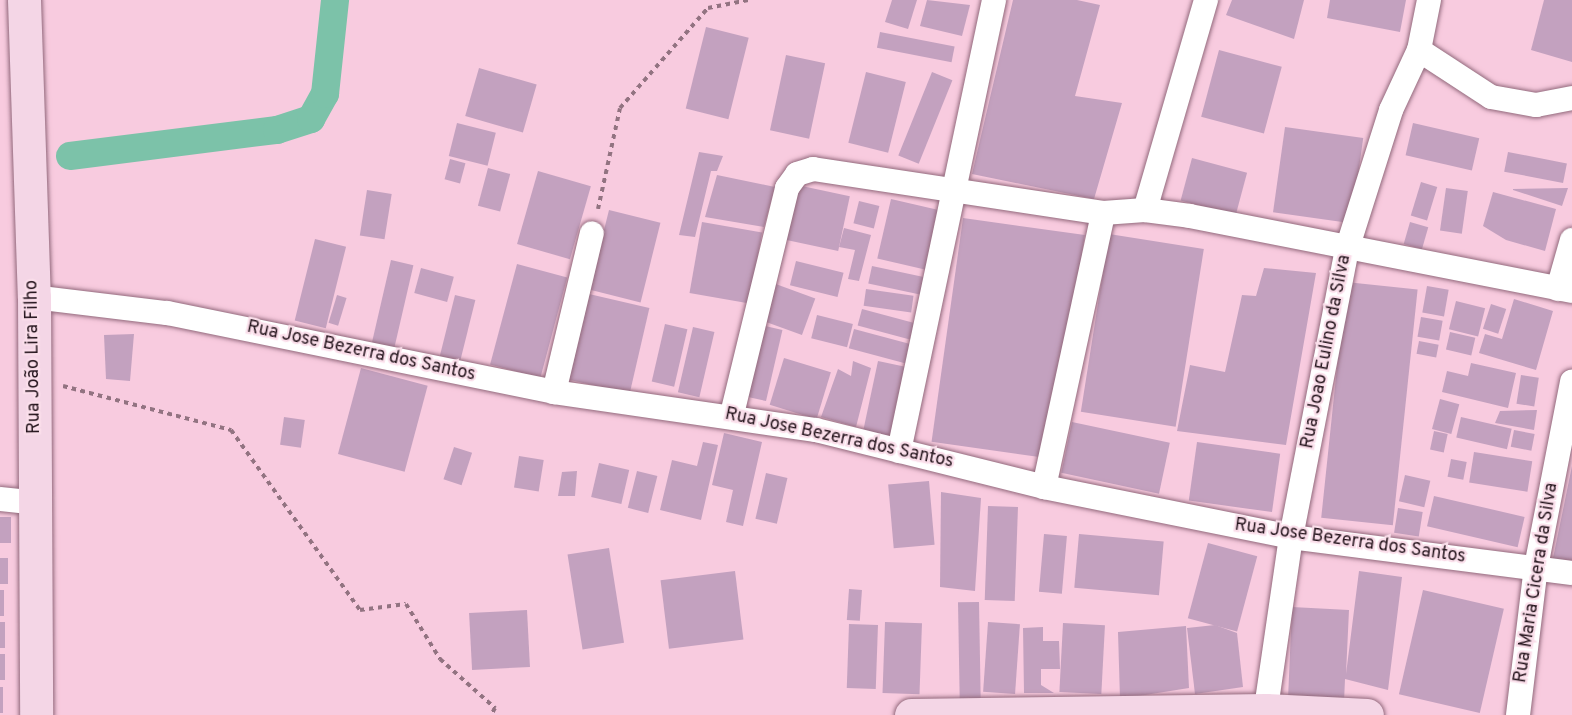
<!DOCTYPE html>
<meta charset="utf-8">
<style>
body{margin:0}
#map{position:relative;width:1572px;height:715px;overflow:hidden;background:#f8cbdf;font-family:Overpass,sans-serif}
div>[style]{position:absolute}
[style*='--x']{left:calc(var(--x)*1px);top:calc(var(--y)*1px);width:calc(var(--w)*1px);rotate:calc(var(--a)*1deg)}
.canal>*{height:28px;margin:-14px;padding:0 14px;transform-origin:14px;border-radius:14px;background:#7cc2a9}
.building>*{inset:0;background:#c3a1bf;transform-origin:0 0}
.path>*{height:4px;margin-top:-2px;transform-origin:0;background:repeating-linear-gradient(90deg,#927381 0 4.5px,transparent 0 9px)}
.roads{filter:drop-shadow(0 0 2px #92697c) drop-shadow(0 0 2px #92697c)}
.minor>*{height:24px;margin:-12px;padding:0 12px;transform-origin:12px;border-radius:12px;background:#fff}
.secondary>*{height:33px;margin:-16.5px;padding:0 16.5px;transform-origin:16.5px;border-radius:16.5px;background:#f4d6e6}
span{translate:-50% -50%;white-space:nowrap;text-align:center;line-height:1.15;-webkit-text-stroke:4.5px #fadeea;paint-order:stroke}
.street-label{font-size:18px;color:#24141c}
</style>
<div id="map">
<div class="canal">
<div style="--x:70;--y:156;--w:209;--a:-7.2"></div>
<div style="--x:277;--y:130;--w:36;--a:-18"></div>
<div style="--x:311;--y:119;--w:29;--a:-61"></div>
<div style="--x:325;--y:94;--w:95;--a:-83.9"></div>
</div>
<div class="building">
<div style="clip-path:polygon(892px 0,917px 0,908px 29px,885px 22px)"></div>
<div style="clip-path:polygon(927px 0,970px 5px,962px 36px,920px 26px)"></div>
<div style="clip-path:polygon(1013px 0,1077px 0,1100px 5px,1075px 96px,1122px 103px,1094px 199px,972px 174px)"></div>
<div style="clip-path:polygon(1232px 0,1304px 0,1294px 39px,1226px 15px)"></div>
<div style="clip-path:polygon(1330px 0,1406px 0,1400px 32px,1327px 18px)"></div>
<div style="clip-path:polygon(1544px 0,1572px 0,1572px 62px,1531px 50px)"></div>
<div style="left:706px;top:27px;width:44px;height:84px;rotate:14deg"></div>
<div style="left:880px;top:32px;width:76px;height:16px;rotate:11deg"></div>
<div style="left:1219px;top:50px;width:65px;height:69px;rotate:15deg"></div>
<div style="left:786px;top:55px;width:40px;height:77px;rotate:12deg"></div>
<div style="left:479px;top:68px;width:60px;height:50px;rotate:16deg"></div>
<div style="left:866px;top:72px;width:41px;height:73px;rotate:14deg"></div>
<div style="left:932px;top:72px;width:22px;height:90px;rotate:22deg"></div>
<div style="left:457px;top:123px;width:40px;height:34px;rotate:14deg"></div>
<div style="left:1413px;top:123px;width:68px;height:33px;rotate:13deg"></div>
<div style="left:1285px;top:127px;width:79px;height:86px;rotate:8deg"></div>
<div style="clip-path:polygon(699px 152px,723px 156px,717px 171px,711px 171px,695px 237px,679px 235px)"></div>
<div style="left:1508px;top:152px;width:60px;height:20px;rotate:11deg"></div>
<div style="left:1192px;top:158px;width:57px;height:44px;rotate:15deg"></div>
<div style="left:450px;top:159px;width:16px;height:21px;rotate:15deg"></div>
<div style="left:488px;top:168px;width:23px;height:39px;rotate:15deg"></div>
<div style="left:538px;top:171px;width:55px;height:76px;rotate:16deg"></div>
<div style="clip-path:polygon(717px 175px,775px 187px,764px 227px,705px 217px)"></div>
<div style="left:1421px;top:182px;width:17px;height:35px;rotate:17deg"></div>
<div style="left:797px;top:185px;width:54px;height:56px;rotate:12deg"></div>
<div style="left:1446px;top:188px;width:22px;height:43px;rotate:8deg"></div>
<div style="clip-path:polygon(1568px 188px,1562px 206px,1513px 190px,1513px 189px)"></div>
<div style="left:367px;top:190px;width:25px;height:46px;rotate:9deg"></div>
<div style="clip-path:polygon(1493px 192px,1556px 209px,1545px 251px,1506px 240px,1483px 226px)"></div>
<div style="left:891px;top:199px;width:51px;height:61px;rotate:13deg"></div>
<div style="left:859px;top:201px;width:21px;height:23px;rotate:14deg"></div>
<div style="left:609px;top:210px;width:53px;height:82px;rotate:14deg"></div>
<div style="left:963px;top:218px;width:123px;height:226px;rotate:8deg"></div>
<div style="left:702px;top:222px;width:61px;height:72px;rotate:10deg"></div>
<div style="left:1410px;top:222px;width:19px;height:23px;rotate:16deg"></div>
<div style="clip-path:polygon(844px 228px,871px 235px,859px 281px,848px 279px,855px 250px,839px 247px)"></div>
<div style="left:1109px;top:234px;width:96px;height:180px;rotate:9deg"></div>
<div style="left:315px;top:239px;width:32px;height:84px;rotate:14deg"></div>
<div style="left:391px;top:260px;width:23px;height:85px;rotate:13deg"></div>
<div style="left:796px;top:261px;width:49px;height:25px;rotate:14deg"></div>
<div style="left:517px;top:264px;width:52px;height:104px;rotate:15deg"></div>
<div style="left:872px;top:266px;width:54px;height:18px;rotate:12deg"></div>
<div style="left:421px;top:268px;width:34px;height:26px;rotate:15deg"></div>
<div style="clip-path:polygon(1264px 268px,1316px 273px,1286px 445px,1177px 431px,1190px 365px,1225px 372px,1242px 295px,1256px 296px)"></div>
<div style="left:1346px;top:282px;width:72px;height:237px;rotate:6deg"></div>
<div style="left:773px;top:283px;width:45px;height:39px;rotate:20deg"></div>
<div style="left:1427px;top:286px;width:22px;height:27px;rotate:10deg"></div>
<div style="left:866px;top:289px;width:48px;height:17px;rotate:8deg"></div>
<div style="left:589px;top:294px;width:62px;height:88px;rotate:13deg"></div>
<div style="left:337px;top:295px;width:10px;height:29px;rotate:17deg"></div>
<div style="left:455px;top:295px;width:21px;height:63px;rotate:14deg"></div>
<div style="clip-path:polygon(1514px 299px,1553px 311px,1536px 370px,1479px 353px,1485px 334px,1502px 339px)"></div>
<div style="left:1456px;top:301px;width:30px;height:29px;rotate:14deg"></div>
<div style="left:1491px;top:304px;width:16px;height:26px;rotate:18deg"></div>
<div style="left:862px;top:309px;width:55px;height:17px;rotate:15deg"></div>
<div style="left:817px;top:315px;width:37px;height:24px;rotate:14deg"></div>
<div style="left:1421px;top:317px;width:22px;height:20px;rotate:10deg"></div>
<div style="left:665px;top:324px;width:23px;height:59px;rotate:13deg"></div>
<div style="left:761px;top:325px;width:22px;height:73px;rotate:13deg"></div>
<div style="left:693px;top:327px;width:22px;height:67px;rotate:13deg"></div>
<div style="left:854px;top:329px;width:60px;height:20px;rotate:15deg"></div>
<div style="left:1450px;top:332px;width:26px;height:18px;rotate:13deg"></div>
<div style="clip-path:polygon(134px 334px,130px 381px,106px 379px,104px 335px)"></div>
<div style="left:1419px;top:341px;width:20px;height:13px;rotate:11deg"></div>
<div style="left:784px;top:358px;width:49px;height:49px;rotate:17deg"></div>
<div style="clip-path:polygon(853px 361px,871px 368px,856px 427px,821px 417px,838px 369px,851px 376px)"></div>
<div style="left:878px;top:361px;width:29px;height:73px;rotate:12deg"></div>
<div style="clip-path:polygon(1471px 363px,1516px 373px,1508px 408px,1442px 392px,1447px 371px,1468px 376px)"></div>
<div style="left:361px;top:368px;width:69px;height:89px;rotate:15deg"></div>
<div style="left:1521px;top:375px;width:18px;height:29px;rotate:9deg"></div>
<div style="left:1440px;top:399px;width:20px;height:31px;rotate:15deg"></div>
<div style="clip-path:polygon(1537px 410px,1534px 430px,1495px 423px,1500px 411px)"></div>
<div style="left:284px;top:417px;width:21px;height:28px;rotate:8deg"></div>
<div style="left:1461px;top:417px;width:52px;height:21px;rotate:13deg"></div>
<div style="left:1072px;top:422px;width:100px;height:52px;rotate:12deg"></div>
<div style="left:1514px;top:430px;width:21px;height:17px;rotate:11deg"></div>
<div style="left:1434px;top:431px;width:14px;height:19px;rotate:12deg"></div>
<div style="clip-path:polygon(724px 433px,762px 442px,743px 526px,726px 522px,733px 490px,712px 485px)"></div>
<div style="clip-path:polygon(703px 442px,718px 445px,701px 520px,660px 510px,672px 460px,697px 466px)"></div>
<div style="left:1197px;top:442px;width:84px;height:59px;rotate:8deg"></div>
<div style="left:454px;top:447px;width:19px;height:34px;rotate:18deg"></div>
<div style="left:1474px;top:452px;width:59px;height:31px;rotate:9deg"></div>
<div style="left:519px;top:456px;width:25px;height:32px;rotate:9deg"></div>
<div style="left:1451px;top:459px;width:16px;height:18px;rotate:11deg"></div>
<div style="left:599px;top:463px;width:31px;height:35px;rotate:13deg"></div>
<div style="clip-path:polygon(1572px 466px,1572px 567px,1552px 563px)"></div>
<div style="clip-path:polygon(577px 471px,575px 496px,558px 496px,562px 472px)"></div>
<div style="left:637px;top:471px;width:21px;height:38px;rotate:14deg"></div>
<div style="left:766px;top:473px;width:22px;height:47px;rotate:13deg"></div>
<div style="left:1405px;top:475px;width:26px;height:27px;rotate:13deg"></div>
<div style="left:929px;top:481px;width:64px;height:41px;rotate:85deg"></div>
<div style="clip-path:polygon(941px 492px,981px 498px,975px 591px,940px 587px)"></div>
<div style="left:1434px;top:496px;width:93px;height:31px;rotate:13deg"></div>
<div style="left:988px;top:506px;width:30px;height:94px;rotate:2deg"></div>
<div style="left:1398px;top:508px;width:25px;height:25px;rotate:9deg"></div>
<div style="left:0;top:517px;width:11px;height:26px"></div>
<div style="left:1044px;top:534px;width:23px;height:58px;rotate:5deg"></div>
<div style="left:1079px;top:534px;width:85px;height:54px;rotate:5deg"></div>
<div style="left:1208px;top:543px;width:51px;height:78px;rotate:15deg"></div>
<div style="left:609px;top:548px;width:96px;height:42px;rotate:81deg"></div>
<div style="left:0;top:558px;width:8px;height:26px"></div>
<div style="left:735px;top:571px;width:69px;height:75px;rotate:83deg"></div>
<div style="clip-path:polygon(1359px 571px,1402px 577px,1388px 690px,1345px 679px,1344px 702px,1288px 699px,1292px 607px,1349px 610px,1346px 674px)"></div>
<div style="left:849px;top:589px;width:13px;height:31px;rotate:4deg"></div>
<div style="left:0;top:590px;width:4px;height:26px"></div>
<div style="left:1423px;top:590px;width:83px;height:107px;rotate:13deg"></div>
<div style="left:979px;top:602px;width:97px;height:21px;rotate:89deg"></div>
<div style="left:527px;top:610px;width:57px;height:58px;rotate:87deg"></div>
<div style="left:0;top:622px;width:5px;height:26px"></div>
<div style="left:885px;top:622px;width:37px;height:71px;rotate:2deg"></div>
<div style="left:988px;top:622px;width:32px;height:70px;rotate:4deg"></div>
<div style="left:1063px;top:623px;width:42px;height:69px;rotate:3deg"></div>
<div style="left:849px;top:624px;width:29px;height:64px;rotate:2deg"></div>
<div style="clip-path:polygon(1215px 625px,1237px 633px,1243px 687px,1195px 694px,1187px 628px)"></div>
<div style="clip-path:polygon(1186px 626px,1189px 688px,1120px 699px,1118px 632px)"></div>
<div style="clip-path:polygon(1043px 627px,1043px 641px,1059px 641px,1060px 669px,1041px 669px,1041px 685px,1054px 693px,1024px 693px,1023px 628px)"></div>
<div style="left:0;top:654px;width:5px;height:26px"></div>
<div style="left:0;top:687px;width:3px;height:26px"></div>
</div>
<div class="path">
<div style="--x:598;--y:209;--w:103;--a:-77.7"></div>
<div style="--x:620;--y:108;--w:133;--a:-48.7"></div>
<div style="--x:708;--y:8;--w:41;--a:-11.3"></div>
<div style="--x:63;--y:386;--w:174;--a:14.7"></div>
<div style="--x:231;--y:430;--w:221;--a:54.4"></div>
<div style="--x:360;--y:610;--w:46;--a:-7.4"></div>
<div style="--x:406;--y:604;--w:65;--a:58.3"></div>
<div style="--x:440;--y:659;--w:74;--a:41.7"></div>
<div style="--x:495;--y:708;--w:8;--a:120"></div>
</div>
<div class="roads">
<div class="minor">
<div style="--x:1419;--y:50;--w:86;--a:33.1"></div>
<div style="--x:1491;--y:97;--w:46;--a:10.1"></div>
<div style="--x:1536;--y:105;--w:37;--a:-11"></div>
<div style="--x:1145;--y:210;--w:219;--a:-73.8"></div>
<div style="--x:1558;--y:289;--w:51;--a:-74.1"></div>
<div style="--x:34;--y:297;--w:134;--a:6.9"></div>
<div style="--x:167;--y:313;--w:395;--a:11.5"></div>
<div style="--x:554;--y:392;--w:265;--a:8.3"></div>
<div style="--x:816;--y:430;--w:235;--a:14"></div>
<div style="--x:1044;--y:487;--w:252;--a:11.4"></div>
<div style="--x:1291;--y:537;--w:283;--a:7.3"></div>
<div style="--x:554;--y:392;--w:163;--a:-76.6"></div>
<div style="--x:732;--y:414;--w:233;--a:-76.3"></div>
<div style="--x:787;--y:188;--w:17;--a:-54"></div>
<div style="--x:797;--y:174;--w:17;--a:-17"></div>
<div style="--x:813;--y:169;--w:293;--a:8.6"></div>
<div style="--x:1103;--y:213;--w:42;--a:-4.1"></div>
<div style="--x:1145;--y:210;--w:45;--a:7.6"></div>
<div style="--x:1190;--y:216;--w:389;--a:11.1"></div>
<div style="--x:899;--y:451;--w:461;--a:-78.1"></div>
<div style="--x:1044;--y:487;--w:280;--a:-77.8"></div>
<div style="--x:0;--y:499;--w:36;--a:6"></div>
<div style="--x:1265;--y:715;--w:180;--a:-81.7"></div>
<div style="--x:1291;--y:537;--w:293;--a:-79"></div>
<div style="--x:1347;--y:249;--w:146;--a:-72.4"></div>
<div style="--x:1391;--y:110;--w:66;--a:-65"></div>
<div style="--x:1419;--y:50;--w:51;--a:-78.7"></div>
<div style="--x:1518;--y:715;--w:149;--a:-83.1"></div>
<div style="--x:1536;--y:567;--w:189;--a:-79"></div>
</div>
<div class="secondary">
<div style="--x:24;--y:0;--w:297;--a:88.1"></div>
<div style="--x:34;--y:297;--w:418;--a:89.7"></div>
<div style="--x:911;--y:715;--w:355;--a:-0.8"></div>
<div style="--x:1266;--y:710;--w:101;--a:2.8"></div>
</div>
</div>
<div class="street-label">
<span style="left:361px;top:352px;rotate:12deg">Rua Jose Bezerra dos Santos</span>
<span style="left:1327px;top:352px;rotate:-79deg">Rua Joao Eulino da Silva</span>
<span style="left:34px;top:357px;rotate:-91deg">Rua João Lira Filho</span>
<span style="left:839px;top:439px;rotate:12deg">Rua Jose Bezerra dos Santos</span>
<span style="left:1350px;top:542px;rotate:8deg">Rua Jose Bezerra dos Santos</span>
<span style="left:1537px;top:583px;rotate:-81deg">Rua Maria Cicera da Silva</span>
</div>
</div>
